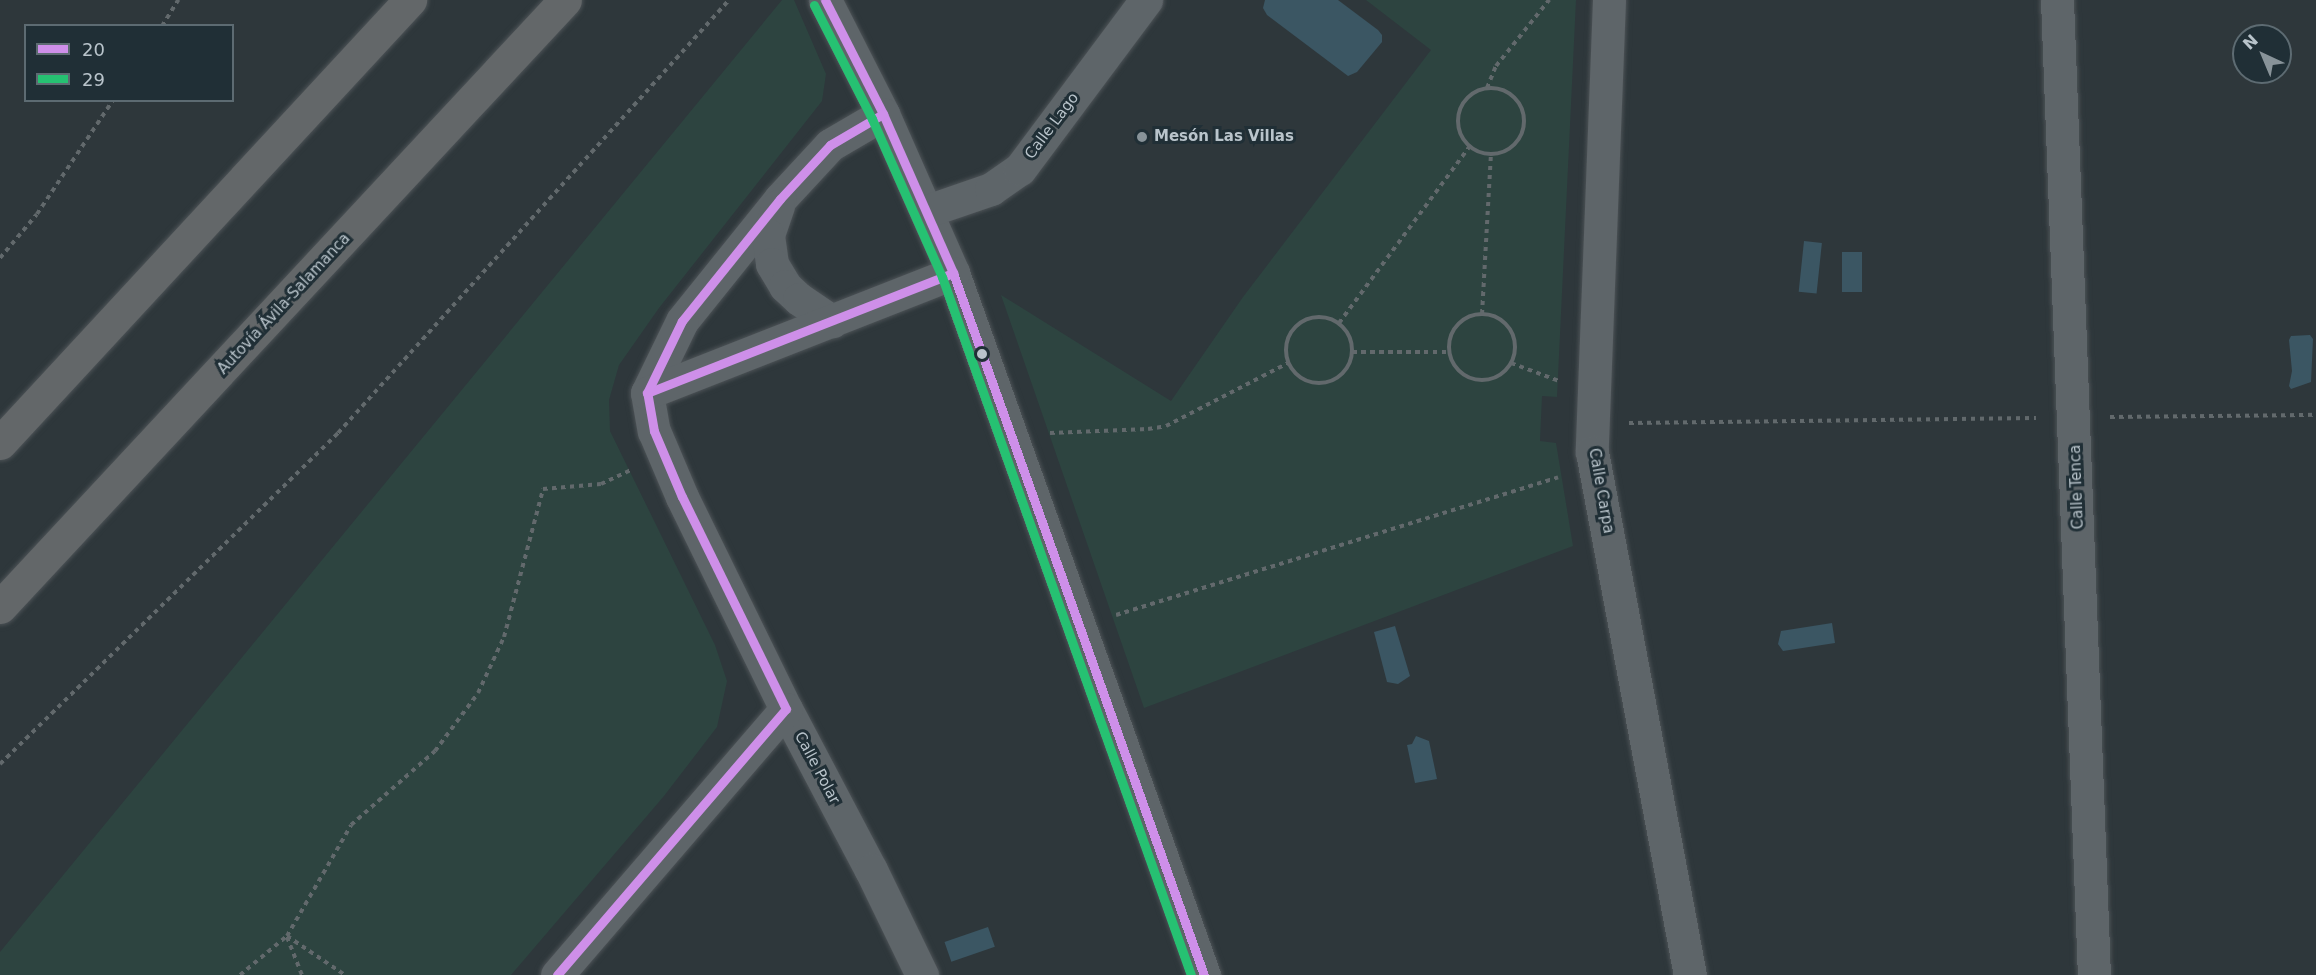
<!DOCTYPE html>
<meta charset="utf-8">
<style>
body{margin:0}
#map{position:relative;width:2316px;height:975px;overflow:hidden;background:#2e373b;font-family:"DejaVu Sans",sans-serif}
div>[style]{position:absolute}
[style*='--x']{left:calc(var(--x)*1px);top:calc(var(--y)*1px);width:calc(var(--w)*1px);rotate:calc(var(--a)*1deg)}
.green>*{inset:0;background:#2d4440}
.water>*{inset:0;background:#3b5663;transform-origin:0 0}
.path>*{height:4px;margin-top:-2px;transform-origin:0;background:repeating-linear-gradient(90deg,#62696c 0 4.5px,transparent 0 9px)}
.path>.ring{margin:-2px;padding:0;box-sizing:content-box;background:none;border:4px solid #62696c;border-radius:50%}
.roads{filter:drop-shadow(0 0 2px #4c5256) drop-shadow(0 0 2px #4c5256)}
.street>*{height:33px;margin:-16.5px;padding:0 16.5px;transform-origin:16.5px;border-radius:16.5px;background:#5e6569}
.highway>*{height:33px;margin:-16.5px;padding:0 16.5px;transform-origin:16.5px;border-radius:16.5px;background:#636769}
.bus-1>*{height:9px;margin:-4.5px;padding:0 4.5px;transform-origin:4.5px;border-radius:4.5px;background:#ce8fe9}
.bus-2>*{height:9px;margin:-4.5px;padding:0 4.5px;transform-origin:4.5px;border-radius:4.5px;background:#26c172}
.dots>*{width:16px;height:16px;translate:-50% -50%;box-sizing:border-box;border:3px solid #202f36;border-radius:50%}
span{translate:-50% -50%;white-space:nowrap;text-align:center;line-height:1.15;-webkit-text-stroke:6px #202f36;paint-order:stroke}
.street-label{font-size:15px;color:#b9c4cb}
.poi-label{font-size:15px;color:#b9c4cb;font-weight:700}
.left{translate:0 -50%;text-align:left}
.legend{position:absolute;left:24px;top:24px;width:210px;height:78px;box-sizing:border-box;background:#202f36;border:2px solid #5d6b72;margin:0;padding:8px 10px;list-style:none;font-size:18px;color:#b9c4cb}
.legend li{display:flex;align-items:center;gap:12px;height:30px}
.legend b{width:30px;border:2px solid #5d6b72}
.north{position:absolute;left:2232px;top:24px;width:60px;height:60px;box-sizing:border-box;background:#202f36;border:2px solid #5d6b72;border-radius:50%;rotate:316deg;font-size:16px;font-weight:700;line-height:24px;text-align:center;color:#b9c4cb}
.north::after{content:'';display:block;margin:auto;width:21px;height:27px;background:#889399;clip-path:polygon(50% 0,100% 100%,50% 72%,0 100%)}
</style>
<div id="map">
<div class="green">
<div style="clip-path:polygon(782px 0,794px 0,826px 74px,822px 101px,659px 308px,619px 365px,609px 400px,610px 431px,715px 645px,727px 681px,717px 727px,664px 796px,511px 975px,0 975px,0 952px)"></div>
<div style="clip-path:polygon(1366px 0,1576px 0,1557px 397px,1542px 396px,1540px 441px,1556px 443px,1573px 546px,1144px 708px,1001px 295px,1171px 401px,1243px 297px,1431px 50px)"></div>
</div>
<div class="water">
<div style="clip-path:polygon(1265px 0,1338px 0,1378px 30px,1382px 35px,1382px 42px,1357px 72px,1348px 76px,1267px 15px,1263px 8px)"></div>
<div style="left:1804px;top:241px;width:18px;height:51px;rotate:6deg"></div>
<div style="left:1842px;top:252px;width:20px;height:40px"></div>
<div style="clip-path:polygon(2310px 335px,2313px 339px,2311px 382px,2291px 389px,2289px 386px,2292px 371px,2289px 340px,2291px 336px)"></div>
<div style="clip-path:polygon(1832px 623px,1835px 643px,1783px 651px,1778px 644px,1781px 631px)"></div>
<div style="clip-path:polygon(1395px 626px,1410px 676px,1398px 684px,1387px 682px,1374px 632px)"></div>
<div style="clip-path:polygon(1416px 736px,1429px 741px,1437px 779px,1415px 783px,1407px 745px,1412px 744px)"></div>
<div style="left:988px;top:927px;width:21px;height:46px;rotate:71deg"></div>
</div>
<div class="path">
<div style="--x:162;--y:26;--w:31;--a:-58"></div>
<div style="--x:1487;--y:88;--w:24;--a:-68"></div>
<div style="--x:1496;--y:66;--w:85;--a:-51.2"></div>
<div class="ring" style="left:1458px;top:88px;width:62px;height:62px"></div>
<div style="--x:0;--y:258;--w:57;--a:-49.9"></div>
<div style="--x:37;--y:214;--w:137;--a:-56.3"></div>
<div style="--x:1482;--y:314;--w:160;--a:-86.8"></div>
<div class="ring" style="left:1449px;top:314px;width:62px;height:62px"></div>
<div class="ring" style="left:1286px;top:317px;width:62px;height:62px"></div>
<div style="--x:1339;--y:323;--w:220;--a:-53.5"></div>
<div style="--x:1352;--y:352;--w:97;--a:0"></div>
<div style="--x:1511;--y:363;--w:51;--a:20.6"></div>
<div style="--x:2110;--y:417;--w:206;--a:-0.6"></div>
<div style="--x:1629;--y:423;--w:407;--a:-0.7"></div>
<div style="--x:1050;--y:433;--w:98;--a:-2.3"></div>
<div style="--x:1148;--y:429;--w:18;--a:-9"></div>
<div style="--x:1166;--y:426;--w:137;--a:-27.3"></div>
<div style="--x:1116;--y:615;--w:463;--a:-17.3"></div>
<div style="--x:0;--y:764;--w:473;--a:-44.4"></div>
<div style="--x:338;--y:433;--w:583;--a:-47.92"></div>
<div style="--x:287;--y:936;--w:70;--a:33.9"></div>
<div style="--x:287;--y:937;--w:41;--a:68.5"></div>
<div style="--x:240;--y:975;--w:61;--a:-39.7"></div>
<div style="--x:287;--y:936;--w:128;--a:-60"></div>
<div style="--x:351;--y:825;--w:112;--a:-41.4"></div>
<div style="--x:435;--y:751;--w:72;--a:-53.4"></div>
<div style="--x:478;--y:693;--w:62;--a:-65.1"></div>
<div style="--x:504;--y:637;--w:153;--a:-75.2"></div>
<div style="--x:543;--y:489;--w:58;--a:-4.9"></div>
<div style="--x:601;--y:484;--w:33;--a:-25"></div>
</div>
<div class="roads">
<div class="street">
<div style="--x:825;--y:0;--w:128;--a:63"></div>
<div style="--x:883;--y:114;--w:174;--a:66.2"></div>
<div style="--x:953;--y:273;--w:746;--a:70.33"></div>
<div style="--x:1609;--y:0;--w:452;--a:92.2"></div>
<div style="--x:1592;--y:452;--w:532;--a:79.39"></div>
<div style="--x:2057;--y:0;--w:976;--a:87.83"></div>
<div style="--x:883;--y:114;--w:61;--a:149.7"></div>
<div style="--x:830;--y:145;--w:74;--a:132.8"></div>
<div style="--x:780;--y:199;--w:156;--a:128.8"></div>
<div style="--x:682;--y:321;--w:80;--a:115.9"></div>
<div style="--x:647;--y:393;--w:39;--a:80"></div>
<div style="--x:654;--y:431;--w:72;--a:67"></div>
<div style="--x:682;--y:497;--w:236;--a:63.9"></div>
<div style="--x:786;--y:709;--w:182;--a:62.2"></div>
<div style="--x:871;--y:870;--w:117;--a:64.1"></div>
<div style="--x:778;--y:206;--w:31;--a:109"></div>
<div style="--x:768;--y:235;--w:29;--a:82"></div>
<div style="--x:772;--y:264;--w:26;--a:59"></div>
<div style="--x:785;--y:286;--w:19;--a:43"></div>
<div style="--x:799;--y:299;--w:40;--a:34"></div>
<div style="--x:927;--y:211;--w:68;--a:-19"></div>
<div style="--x:991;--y:189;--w:35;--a:-35"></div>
<div style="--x:1020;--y:169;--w:211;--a:-53.3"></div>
<div style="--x:647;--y:393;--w:329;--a:-21.4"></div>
<div style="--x:557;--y:975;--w:351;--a:-49.3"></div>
</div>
<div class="highway">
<div style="--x:0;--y:443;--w:604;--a:-47.22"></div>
<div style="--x:0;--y:607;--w:829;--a:-47.05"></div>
</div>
</div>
<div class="bus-1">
<div style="--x:825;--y:0;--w:128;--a:63"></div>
<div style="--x:883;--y:114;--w:174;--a:66.2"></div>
<div style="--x:953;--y:273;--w:746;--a:70.33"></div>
<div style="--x:647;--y:393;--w:329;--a:-21.4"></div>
<div style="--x:786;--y:709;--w:236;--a:-116.1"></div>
<div style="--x:682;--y:497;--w:72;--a:-113"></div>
<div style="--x:654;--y:431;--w:39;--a:-100"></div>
<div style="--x:647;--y:393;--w:80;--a:-64.1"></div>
<div style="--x:682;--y:321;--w:156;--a:-51.2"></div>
<div style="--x:780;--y:199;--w:74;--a:-47.2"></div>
<div style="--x:830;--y:145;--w:61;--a:-30.3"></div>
<div style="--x:557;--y:975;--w:351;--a:-49.3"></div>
</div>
<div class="bus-2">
<div style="--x:814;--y:5;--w:128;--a:63"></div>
<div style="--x:872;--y:119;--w:173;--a:66.1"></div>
<div style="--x:942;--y:277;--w:741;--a:70.37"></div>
</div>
<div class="dots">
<div style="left:1142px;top:137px;background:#889399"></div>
<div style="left:982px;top:354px;background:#b9c4cb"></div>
</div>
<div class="street-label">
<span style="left:1052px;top:126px;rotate:-53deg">Calle Lago</span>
<span style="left:284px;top:304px;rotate:-47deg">Autovía Ávila-Salamanca</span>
<span style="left:2077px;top:487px;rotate:-92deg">Calle Tenca</span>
<span style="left:1601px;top:491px;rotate:80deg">Calle Carpa</span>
<span style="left:817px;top:768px;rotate:62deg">Calle Polar</span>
</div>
<div class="poi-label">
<span class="left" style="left:1154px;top:137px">Mesón Las Villas</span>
</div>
<ul class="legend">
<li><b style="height:8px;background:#ce8fe9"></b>20</li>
<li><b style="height:8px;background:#26c172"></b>29</li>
</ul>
<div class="north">N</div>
</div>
